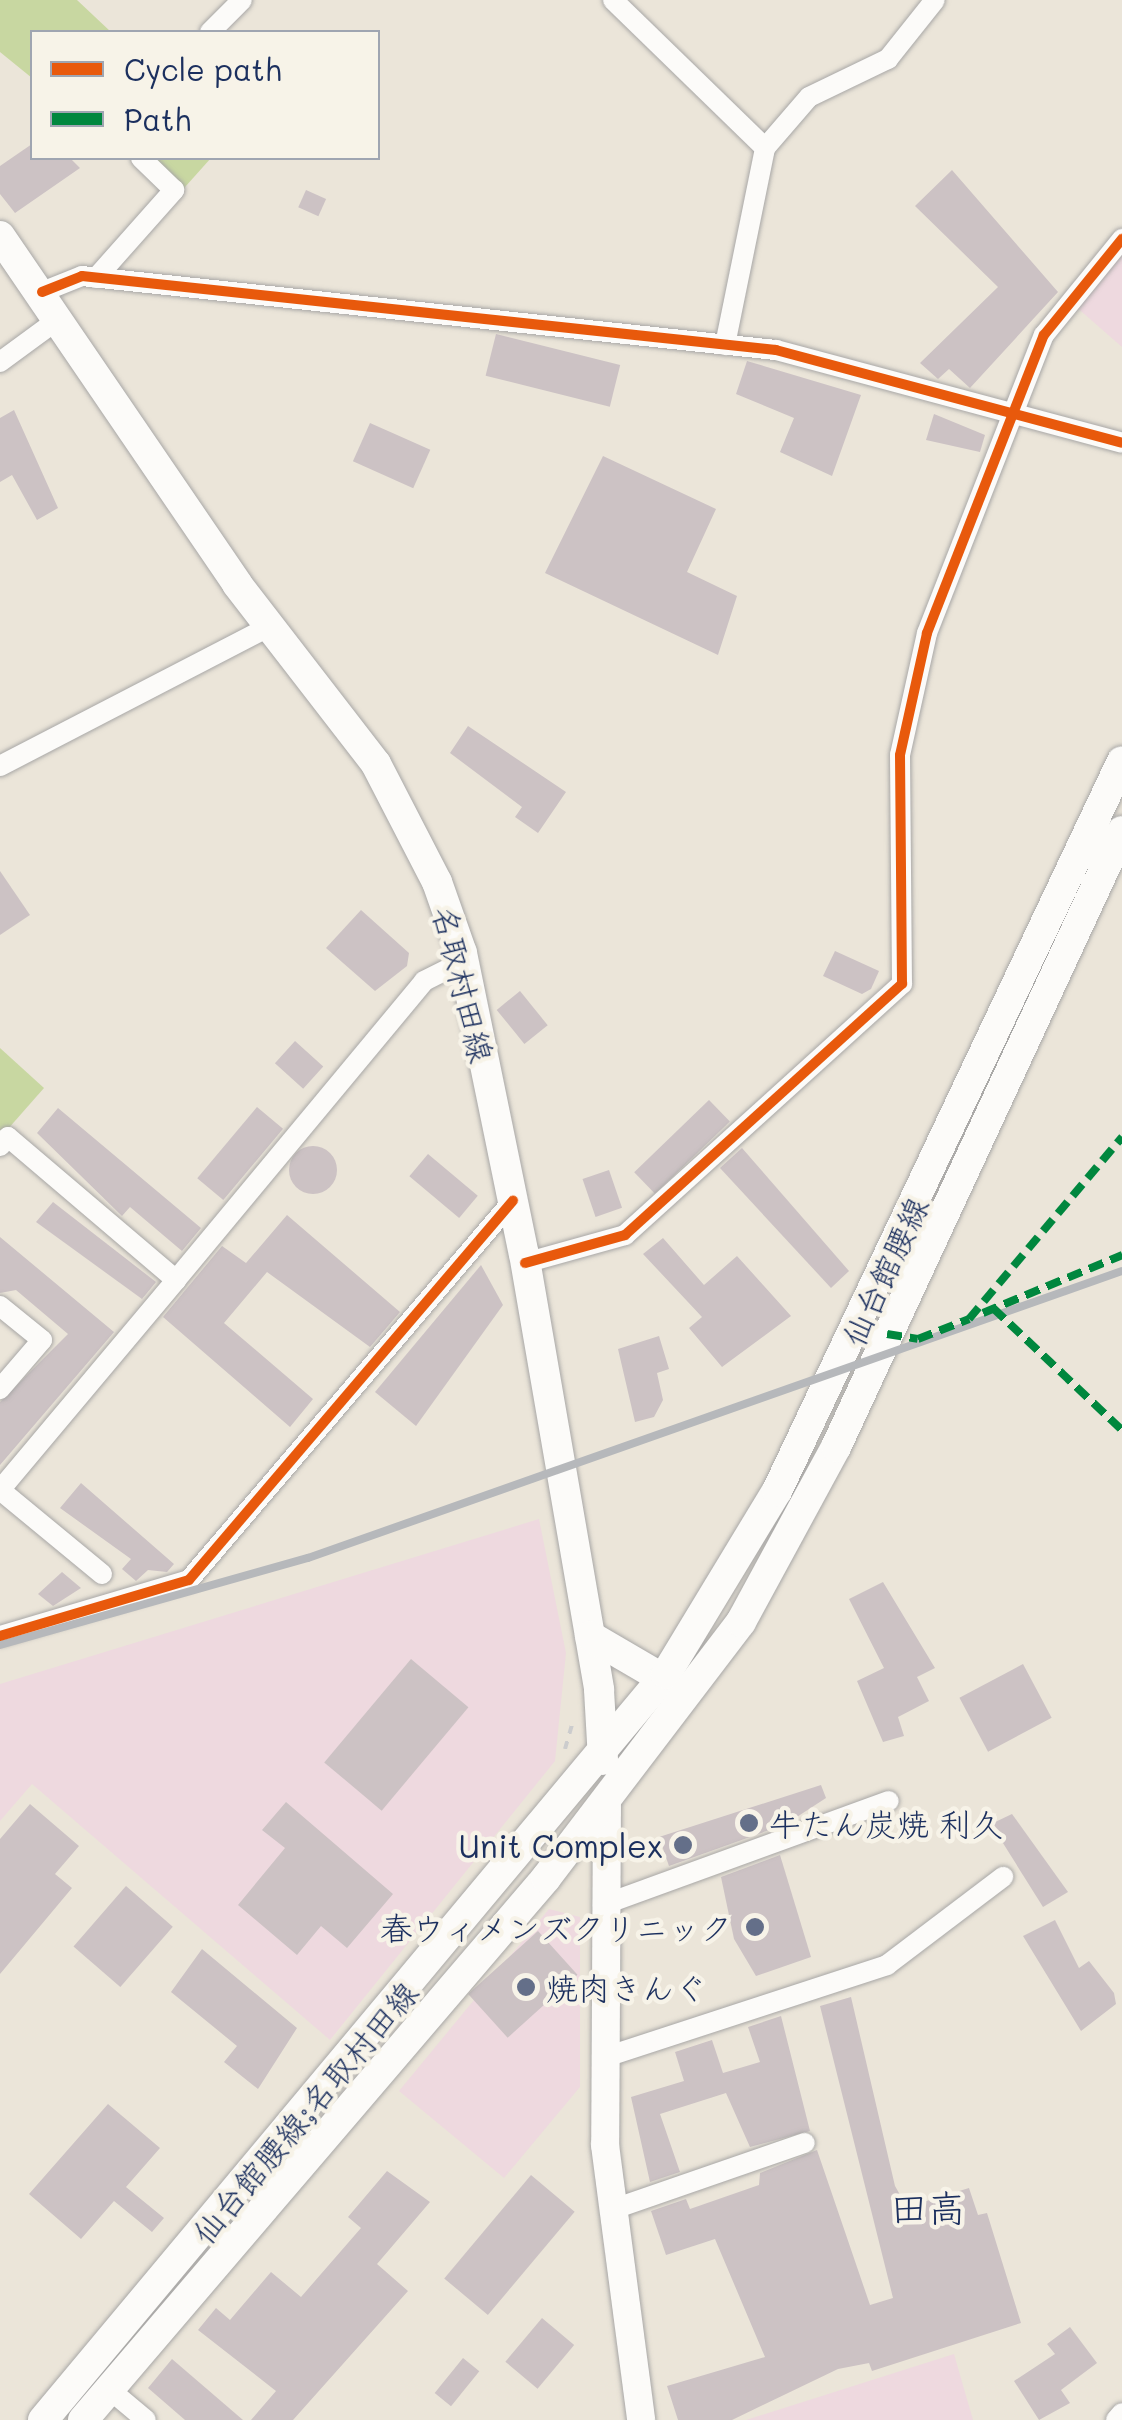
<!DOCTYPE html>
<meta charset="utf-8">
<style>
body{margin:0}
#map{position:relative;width:1122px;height:2420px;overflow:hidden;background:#ebe5d9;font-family:Mali,"Klee One",sans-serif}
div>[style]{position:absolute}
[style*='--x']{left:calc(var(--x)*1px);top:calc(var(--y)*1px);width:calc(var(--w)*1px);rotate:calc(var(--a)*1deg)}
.built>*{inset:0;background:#eed9df}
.green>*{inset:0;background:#c8d7a1}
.building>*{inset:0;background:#ccc2c4;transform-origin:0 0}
.round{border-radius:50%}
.path>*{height:4px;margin-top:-2px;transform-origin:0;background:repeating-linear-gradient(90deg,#cccccd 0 8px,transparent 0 16px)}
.roads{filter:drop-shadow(0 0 2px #a8a7a6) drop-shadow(0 0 2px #a8a7a6)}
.minor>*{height:20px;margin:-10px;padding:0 10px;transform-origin:10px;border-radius:10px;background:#fcfbf9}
.tertiary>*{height:28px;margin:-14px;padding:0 14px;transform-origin:14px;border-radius:14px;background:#fcfbf9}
.secondary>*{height:30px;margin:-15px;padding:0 15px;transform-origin:15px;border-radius:15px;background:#fcfbf9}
.rail>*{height:8px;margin:-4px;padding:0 4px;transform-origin:4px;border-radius:4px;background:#b6b8bb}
.quiet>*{height:8px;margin-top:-4px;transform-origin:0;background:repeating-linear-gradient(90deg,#00873e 0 15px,transparent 0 23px)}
.cycleway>*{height:10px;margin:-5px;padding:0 5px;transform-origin:5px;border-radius:5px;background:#e8590c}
.dots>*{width:28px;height:28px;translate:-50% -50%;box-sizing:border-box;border:5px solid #f7f3e8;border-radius:50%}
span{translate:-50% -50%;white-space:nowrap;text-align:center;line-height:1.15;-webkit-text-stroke:9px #f7f3e8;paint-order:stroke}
.street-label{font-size:32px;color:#1b2f5e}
.poi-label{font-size:32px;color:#1b2f5e}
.left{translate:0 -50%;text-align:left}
.right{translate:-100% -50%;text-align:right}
.quarter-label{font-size:38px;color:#1b2f5e}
.legend{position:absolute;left:30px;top:30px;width:350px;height:130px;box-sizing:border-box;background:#f7f3e8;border:2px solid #9fa5b1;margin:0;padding:12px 18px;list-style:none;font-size:30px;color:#1b2f5e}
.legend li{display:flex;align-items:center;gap:20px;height:50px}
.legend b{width:50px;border:2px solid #9fa5b1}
</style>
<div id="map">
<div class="built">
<div style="clip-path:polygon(1122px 250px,1122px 347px,1074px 305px)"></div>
<div style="clip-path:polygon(539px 1519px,566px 1653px,555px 1761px,330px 2040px,32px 1784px,0 1821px,0 1684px)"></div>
<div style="clip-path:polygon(549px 1909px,580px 1917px,580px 2087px,504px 2178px,399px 2091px)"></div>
<div style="clip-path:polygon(954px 2354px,973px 2420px,746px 2420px)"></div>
</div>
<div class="green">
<div style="clip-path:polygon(0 0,77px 0,111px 32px,32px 32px,32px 78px,0 52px)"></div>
<div style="clip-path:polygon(149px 158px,211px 158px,177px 196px)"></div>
<div style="clip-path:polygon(0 1048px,44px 1088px,0 1138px)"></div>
</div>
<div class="building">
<div style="clip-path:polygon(32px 144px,32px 158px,70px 158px,80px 168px,15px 213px,0 194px,0 166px)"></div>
<div style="clip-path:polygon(952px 170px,1058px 292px,970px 388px,949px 369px,938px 379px,920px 363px,998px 287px,915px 206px)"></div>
<div style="left:306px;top:190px;width:22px;height:19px;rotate:24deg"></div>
<div style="left:496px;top:334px;width:128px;height:43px;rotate:14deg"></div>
<div style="clip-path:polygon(747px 361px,861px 395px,832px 476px,780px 452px,794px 418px,736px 394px)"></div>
<div style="clip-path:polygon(14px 410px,58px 508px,37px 520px,12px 475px,0 482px,0 418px)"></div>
<div style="clip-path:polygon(934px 414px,985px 435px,980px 452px,926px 440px)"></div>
<div style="left:370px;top:423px;width:66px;height:42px;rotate:24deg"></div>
<div style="clip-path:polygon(603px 456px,716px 509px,687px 572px,737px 596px,718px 655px,545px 573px)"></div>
<div style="clip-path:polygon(468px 726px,566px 792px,538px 833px,515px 817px,522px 807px,450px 753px)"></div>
<div style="clip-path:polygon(0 871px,30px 915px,0 935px)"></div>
<div style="clip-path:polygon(361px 910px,409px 953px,407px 966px,375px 991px,326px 948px)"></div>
<div style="clip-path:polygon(835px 951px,879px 971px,871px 989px,862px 994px,823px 976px)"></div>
<div style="left:520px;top:991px;width:44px;height:30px;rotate:51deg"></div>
<div style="left:295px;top:1041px;width:38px;height:30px;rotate:42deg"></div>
<div style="left:709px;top:1100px;width:30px;height:104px;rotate:46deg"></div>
<div style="left:257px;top:1107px;width:34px;height:93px;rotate:40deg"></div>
<div style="clip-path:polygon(58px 1108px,201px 1228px,182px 1251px,130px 1207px,122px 1216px,37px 1133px)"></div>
<div class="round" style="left:289px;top:1146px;width:48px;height:48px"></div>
<div style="clip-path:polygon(742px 1148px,849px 1271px,831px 1288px,720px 1168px)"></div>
<div style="left:428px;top:1154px;width:65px;height:29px;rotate:40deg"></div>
<div style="left:609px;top:1170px;width:40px;height:28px;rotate:71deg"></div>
<div style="clip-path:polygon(53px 1202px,156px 1282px,142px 1299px,36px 1222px)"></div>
<div style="clip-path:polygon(287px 1215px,400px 1312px,370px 1347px,267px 1272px,224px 1323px,313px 1399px,290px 1427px,163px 1317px,222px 1246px,246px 1263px)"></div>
<div style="clip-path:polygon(0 1237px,114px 1332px,0 1465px,0 1402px,68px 1334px,16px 1290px,0 1293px)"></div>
<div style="clip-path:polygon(663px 1238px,704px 1285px,737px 1256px,791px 1316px,722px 1367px,689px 1328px,702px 1317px,643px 1254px)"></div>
<div style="clip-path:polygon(481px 1265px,503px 1305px,416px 1426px,375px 1392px)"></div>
<div style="clip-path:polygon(659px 1336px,669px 1369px,657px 1373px,663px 1400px,654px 1417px,635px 1422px,618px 1349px)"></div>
<div style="clip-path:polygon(81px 1483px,174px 1564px,167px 1572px,148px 1570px,136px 1581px,122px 1569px,131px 1559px,60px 1508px)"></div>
<div style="clip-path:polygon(62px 1572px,81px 1588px,53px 1606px,38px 1594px)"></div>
<div style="clip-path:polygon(883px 1582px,935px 1668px,917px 1677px,929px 1701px,898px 1717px,904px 1736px,883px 1742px,857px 1681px,884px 1668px,849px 1599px)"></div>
<div style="left:411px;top:1659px;width:75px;height:135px;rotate:40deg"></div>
<div style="left:1023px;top:1664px;width:61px;height:72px;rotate:62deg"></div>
<div style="clip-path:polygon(821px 1785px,826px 1798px,786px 1824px,669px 1866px,659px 1837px)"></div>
<div style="clip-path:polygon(286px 1802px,393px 1894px,347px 1948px,321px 1926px,297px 1955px,238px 1905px,285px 1848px,262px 1830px)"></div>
<div style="clip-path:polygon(30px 1804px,79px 1846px,55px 1874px,72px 1888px,0 1974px,0 1839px)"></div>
<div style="clip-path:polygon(1012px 1814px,1068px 1892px,1043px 1907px,991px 1824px)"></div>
<div style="clip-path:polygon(780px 1855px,811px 1957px,756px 1976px,734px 1939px,721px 1877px)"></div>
<div style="left:126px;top:1886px;width:62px;height:80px;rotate:41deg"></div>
<div style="clip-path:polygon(1055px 1920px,1079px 1968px,1089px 1961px,1114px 1993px,1116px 2004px,1081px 2031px,1023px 1936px)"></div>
<div style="left:538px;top:1931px;width:59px;height:94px;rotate:48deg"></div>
<div style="clip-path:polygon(202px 1949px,297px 2028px,258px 2089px,224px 2062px,237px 2046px,171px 1992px)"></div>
<div style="clip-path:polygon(851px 1997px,895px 2186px,907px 2207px,969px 2188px,978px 2215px,987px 2213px,1021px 2323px,872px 2371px,869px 2363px,838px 2369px,732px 2420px,678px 2420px,667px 2386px,765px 2357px,715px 2239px,666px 2255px,651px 2211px,686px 2199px,690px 2209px,759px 2185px,760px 2173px,817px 2150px,870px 2305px,893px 2298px,820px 2006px)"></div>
<div style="clip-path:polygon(781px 2016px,810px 2131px,750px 2147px,726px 2093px,660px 2114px,680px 2172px,650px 2182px,631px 2097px,684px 2081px,675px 2052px,712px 2040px,723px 2073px,760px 2062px,748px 2027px)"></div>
<div style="clip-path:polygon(108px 2104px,160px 2148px,126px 2187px,164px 2218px,152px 2232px,114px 2201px,81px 2239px,29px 2194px)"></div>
<div style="clip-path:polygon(387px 2171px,430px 2202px,377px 2264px,408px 2291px,293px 2420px,251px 2420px,276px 2391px,198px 2330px,216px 2308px,230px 2320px,271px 2272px,301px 2297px,361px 2228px,348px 2217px)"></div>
<div style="left:531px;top:2175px;width:57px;height:135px;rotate:40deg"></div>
<div style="left:542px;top:2318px;width:42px;height:57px;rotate:40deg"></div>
<div style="clip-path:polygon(1070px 2327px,1097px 2363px,1061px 2390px,1070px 2403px,1039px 2420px,1014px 2381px,1055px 2354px,1047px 2344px)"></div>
<div style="left:463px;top:2358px;width:21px;height:45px;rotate:39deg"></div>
<div style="clip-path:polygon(172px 2359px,243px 2420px,185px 2420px,148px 2388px)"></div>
</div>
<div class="path">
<div style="--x:565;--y:1749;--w:25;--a:-74"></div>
</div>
<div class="roads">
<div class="minor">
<div style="--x:613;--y:0;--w:212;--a:44.2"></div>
<div style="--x:210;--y:32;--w:45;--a:-45"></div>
<div style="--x:96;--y:278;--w:118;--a:-48.4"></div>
<div style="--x:174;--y:190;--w:46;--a:-135.9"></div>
<div style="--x:42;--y:292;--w:43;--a:-21.8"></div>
<div style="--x:82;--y:276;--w:698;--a:6.09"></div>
<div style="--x:776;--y:350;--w:358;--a:15"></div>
<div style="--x:725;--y:345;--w:201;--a:-78.5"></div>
<div style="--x:765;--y:148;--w:67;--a:-49.2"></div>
<div style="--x:809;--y:97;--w:88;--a:-25.7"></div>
<div style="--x:888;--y:59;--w:75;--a:-51.5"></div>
<div style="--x:0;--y:362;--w:74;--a:-36.3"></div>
<div style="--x:0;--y:766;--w:302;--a:-27.4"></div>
<div style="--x:0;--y:1146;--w:12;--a:-48"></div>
<div style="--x:8;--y:1137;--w:221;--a:40.4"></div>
<div style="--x:176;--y:1280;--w:388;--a:-50.3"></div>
<div style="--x:424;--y:981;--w:45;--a:-26.6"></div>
<div style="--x:525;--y:1263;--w:104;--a:-15.6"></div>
<div style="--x:625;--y:1235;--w:374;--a:-42.2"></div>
<div style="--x:902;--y:984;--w:229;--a:-90.5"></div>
<div style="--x:900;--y:755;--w:125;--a:-77.5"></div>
<div style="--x:927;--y:633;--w:320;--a:-68.6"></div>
<div style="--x:1044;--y:335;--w:124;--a:-50.9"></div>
<div style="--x:0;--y:1306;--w:54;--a:39"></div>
<div style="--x:42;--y:1340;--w:65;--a:130.6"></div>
<div style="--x:102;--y:1574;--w:132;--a:-140.5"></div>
<div style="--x:0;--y:1490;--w:274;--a:-50"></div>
<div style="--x:0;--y:1636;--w:197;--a:-16.5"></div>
<div style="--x:189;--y:1580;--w:499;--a:-49.5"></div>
<div style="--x:603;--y:1905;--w:304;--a:-20"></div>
<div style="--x:603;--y:2058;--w:299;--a:-18.1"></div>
<div style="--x:887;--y:1965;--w:146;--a:-37.2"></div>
<div style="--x:611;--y:2210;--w:205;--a:-19.1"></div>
<div style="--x:109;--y:2389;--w:48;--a:40"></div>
<div style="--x:1116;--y:2420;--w:9;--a:-49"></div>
</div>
<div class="tertiary">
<div style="--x:607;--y:1799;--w:346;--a:90.3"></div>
<div style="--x:605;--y:2145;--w:277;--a:82.5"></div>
</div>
<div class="secondary">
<div style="--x:0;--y:236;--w:421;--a:55.7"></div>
<div style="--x:237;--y:584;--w:227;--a:52.3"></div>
<div style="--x:376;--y:764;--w:133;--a:62.7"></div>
<div style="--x:437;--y:882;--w:75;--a:70.6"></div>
<div style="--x:462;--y:953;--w:307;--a:78.4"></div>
<div style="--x:524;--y:1254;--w:442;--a:80.2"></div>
<div style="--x:599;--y:1690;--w:70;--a:86.7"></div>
<div style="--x:590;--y:1636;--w:83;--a:30.3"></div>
<div style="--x:43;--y:2420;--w:972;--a:-50.13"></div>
<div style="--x:666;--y:1674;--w:214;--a:-58.8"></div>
<div style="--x:777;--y:1491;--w:807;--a:-64.7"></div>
<div style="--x:83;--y:2420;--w:713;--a:-49.49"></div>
<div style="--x:546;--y:1878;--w:322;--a:-52.7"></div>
<div style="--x:741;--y:1622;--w:199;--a:-61.5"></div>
<div style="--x:836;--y:1447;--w:679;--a:-65.1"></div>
</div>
</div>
<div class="rail">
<div style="--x:0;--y:1645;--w:320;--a:-15.8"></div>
<div style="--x:308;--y:1558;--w:863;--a:-19.42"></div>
</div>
<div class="quiet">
<div style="--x:993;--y:1308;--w:178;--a:43.4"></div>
<div style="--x:983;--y:1313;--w:151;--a:-22.6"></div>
<div style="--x:887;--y:1334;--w:31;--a:9"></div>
<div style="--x:918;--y:1339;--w:55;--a:-21.4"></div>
<div style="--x:969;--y:1319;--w:238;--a:-49.9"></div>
</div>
<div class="cycleway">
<div style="--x:42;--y:292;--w:43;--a:-21.8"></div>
<div style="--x:82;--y:276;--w:698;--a:6.09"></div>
<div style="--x:776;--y:350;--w:358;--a:15"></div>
<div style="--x:525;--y:1263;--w:104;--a:-15.6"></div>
<div style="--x:625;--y:1235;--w:374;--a:-42.2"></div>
<div style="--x:902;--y:984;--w:229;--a:-90.5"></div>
<div style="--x:900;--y:755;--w:125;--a:-77.5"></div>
<div style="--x:927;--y:633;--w:320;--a:-68.6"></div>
<div style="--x:1044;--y:335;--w:124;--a:-50.9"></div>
<div style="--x:0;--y:1636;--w:197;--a:-16.5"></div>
<div style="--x:189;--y:1580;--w:499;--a:-49.5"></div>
</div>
<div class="dots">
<div style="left:749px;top:1823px;background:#646f89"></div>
<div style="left:683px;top:1845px;background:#646f89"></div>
<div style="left:755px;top:1927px;background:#646f89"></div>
<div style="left:526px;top:1987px;background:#646f89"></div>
</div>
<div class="street-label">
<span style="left:464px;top:984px;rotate:76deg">名取村田線</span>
<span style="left:884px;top:1271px;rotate:-65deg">仙台館腰線</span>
<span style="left:304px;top:2112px;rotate:-50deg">仙台館腰線;名取村田線</span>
</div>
<div class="poi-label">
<span class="left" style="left:769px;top:1823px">牛たん炭焼 利久</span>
<span class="right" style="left:663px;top:1845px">Unit Complex</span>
<span class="right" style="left:732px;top:1927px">春ウィメンズクリニック</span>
<span class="left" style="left:546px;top:1987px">焼肉きんぐ</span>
</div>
<div class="quarter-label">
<span style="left:928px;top:2208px">田高</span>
</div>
<ul class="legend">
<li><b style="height:12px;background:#e8590c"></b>Cycle path</li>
<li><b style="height:12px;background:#00873e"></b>Path</li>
</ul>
</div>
